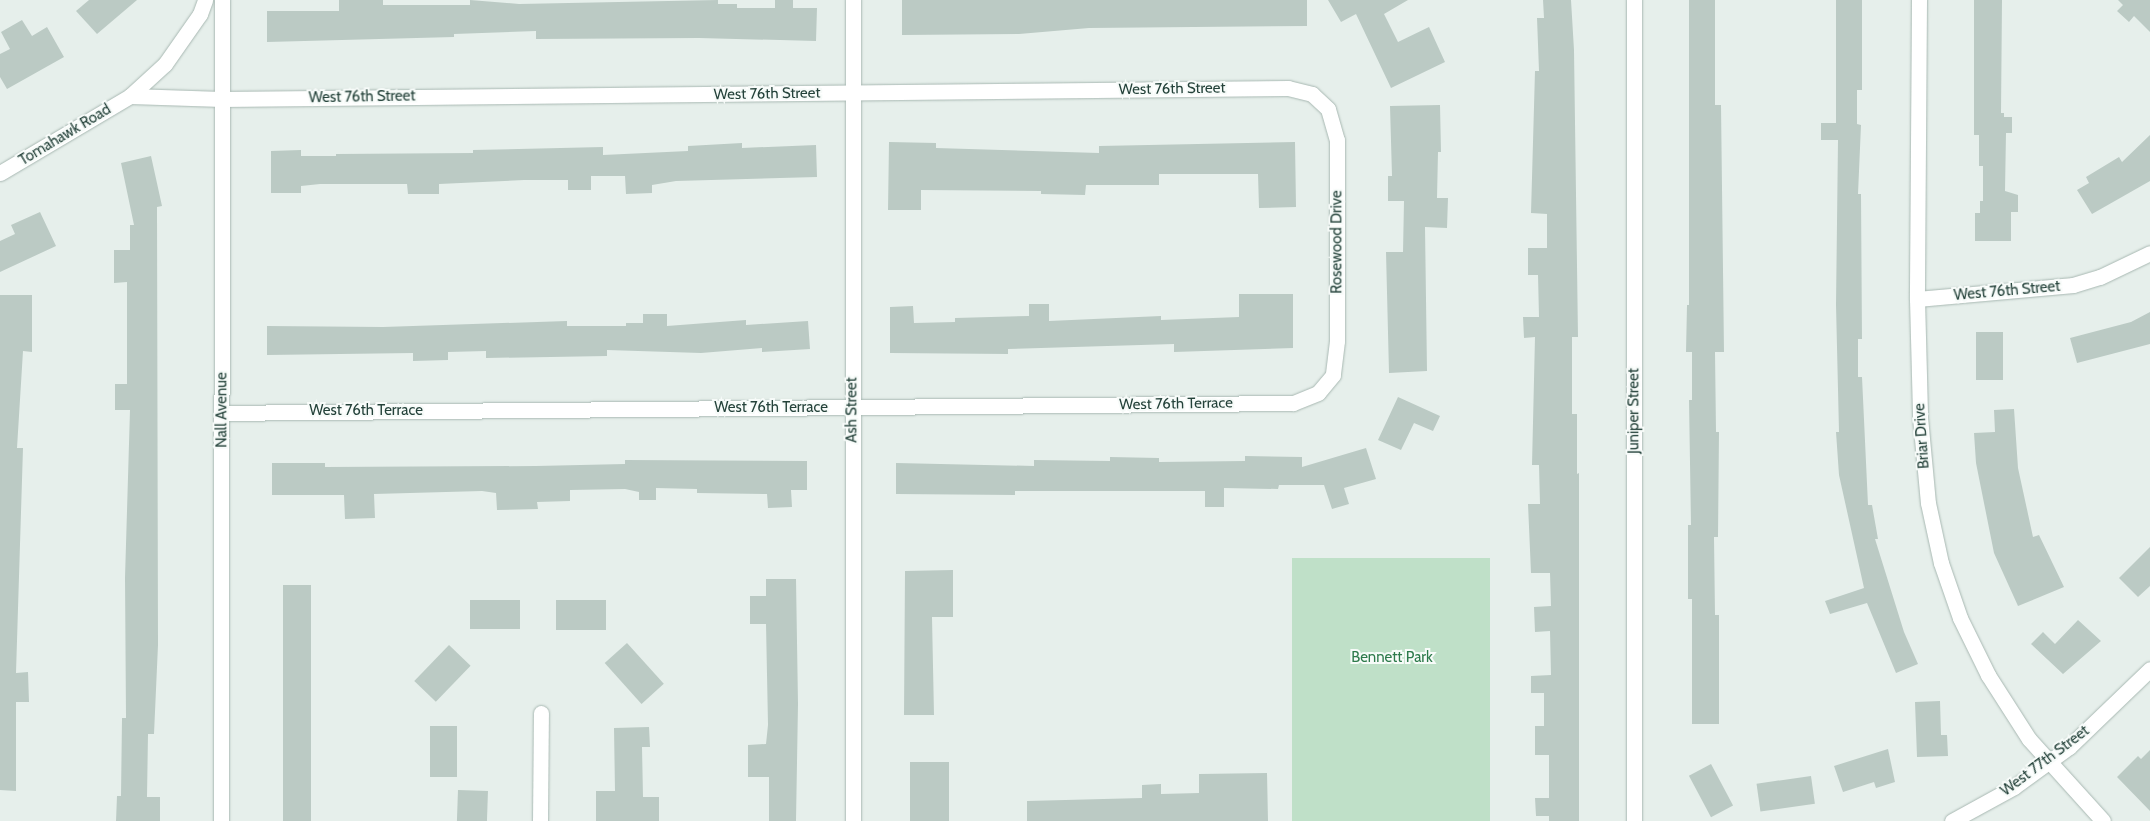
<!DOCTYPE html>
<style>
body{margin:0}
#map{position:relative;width:2150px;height:821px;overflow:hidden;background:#e6efeb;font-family:Cabin,sans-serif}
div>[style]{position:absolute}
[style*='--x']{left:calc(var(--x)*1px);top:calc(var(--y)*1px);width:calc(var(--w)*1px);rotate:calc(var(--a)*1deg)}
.green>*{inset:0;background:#bfe0c8;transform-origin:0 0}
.building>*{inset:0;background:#bbcac4;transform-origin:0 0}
.roads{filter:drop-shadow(0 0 1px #a8b8b2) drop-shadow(0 0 1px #a8b8b2)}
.street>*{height:15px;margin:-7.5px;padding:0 7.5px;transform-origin:7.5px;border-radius:7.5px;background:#fff}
.secondary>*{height:15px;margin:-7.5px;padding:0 7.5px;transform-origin:7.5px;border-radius:7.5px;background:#fff}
span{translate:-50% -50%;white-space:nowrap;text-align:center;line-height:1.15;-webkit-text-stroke:4px #f7fbf9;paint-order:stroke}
.street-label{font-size:15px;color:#24423a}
.park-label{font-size:15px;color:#2d7a4b}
</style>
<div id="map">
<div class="green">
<div style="left:1292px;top:558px;width:198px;height:263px"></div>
</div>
<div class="building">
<div style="clip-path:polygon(89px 0,137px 0,97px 34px,76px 11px)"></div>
<div style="clip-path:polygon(339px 0,383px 0,383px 5px,470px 5px,470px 0,519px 4px,718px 0,718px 4px,737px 4px,737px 8px,775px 8px,775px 0,793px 0,793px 8px,817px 8px,816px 41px,699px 38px,536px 39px,536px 31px,454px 34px,454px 37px,267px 42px,267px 11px,339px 11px)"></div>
<div style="clip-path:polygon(902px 0,1307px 0,1307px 26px,1089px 28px,1019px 34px,902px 35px)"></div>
<div style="clip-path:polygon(1328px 0,1408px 0,1384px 14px,1398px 42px,1429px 27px,1445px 62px,1391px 88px,1356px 14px,1341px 22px)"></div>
<div style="clip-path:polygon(1543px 0,1571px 0,1574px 50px,1578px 337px,1572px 337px,1572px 414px,1577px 414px,1577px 474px,1579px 473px,1579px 821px,1549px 821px,1549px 816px,1536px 816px,1535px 798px,1549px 798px,1549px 755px,1535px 755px,1535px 726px,1544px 726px,1544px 693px,1531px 693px,1531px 676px,1551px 675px,1550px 631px,1535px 632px,1534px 607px,1551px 606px,1550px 573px,1531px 573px,1528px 504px,1540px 504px,1539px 465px,1532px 465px,1535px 337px,1524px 338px,1523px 317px,1539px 317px,1538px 275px,1528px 275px,1528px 248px,1547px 248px,1547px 214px,1531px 213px,1535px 71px,1539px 71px,1537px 18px,1544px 18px)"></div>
<div style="clip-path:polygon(1689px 0,1715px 0,1715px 105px,1721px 105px,1724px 352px,1715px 352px,1716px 432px,1719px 432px,1718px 537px,1714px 537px,1715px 615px,1719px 615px,1719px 724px,1692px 724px,1692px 599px,1688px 599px,1688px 525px,1691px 525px,1689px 400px,1692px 400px,1692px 352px,1686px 352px,1687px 305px,1689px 305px)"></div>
<div style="clip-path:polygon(1836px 0,1862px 0,1862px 90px,1857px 90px,1857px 124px,1861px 125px,1858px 194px,1861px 194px,1862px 339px,1858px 339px,1858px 377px,1862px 377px,1868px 505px,1872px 505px,1878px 539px,1875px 539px,1904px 632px,1918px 664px,1896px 673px,1867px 603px,1830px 614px,1825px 601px,1864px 588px,1839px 475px,1836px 432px,1839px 432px,1836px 305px,1838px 140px,1821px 140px,1821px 123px,1836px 123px)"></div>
<div style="clip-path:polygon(1974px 0,2002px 0,2001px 113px,2004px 113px,2004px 117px,2012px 117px,2012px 133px,2006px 133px,2005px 191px,2018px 195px,2018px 212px,2011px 212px,2011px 241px,1975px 241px,1975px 213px,1980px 213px,1980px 201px,1983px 201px,1983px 166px,1979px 166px,1979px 135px,1974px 135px)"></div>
<div style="clip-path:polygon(2118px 0,2150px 0,2150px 32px,2134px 16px,2129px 22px,2117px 11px,2123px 5px)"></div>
<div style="clip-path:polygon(22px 20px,32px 36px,47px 27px,64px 57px,7px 89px,0 77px,0 54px,10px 49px,1px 32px)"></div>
<div style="clip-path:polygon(1440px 105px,1441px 152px,1438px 152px,1437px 198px,1448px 198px,1447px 228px,1425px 227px,1427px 371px,1389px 373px,1386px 252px,1403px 252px,1404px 201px,1388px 201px,1388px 176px,1392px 176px,1390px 106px)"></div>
<div style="clip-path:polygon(2150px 135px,2150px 181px,2092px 214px,2077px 190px,2089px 183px,2086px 177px,2119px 157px,2122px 162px)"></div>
<div style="clip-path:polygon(889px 142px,936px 143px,936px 148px,1099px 153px,1099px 146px,1295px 142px,1296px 207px,1259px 208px,1258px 174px,1159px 174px,1159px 185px,1086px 185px,1085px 195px,1041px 194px,1041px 191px,921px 190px,921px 210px,888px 210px)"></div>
<div style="clip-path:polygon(742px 143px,742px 148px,816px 145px,817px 177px,676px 181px,652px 185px,652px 193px,626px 194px,625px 176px,591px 176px,591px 190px,568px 190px,568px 180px,524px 180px,439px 184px,439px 194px,408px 194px,407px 184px,320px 184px,301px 186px,301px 193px,271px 193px,271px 151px,301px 150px,301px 156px,336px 156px,336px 154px,473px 153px,473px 150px,603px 147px,603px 155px,688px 151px,688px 146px)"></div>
<div style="clip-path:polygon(151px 156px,162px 206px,157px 207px,158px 645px,154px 734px,148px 734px,147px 797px,160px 797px,160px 821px,116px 821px,117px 796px,121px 796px,122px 718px,126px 718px,125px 578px,130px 410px,115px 410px,115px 384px,127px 384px,127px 282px,114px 283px,114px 250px,130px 250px,130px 225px,134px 225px,121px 163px)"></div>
<div style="clip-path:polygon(40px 212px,56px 246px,0 272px,0 241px,15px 234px,11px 225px)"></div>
<div style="clip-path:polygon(1239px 294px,1293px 294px,1293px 348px,1174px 352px,1174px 344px,1008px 349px,1008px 354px,890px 353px,890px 307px,913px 306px,914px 323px,955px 322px,955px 318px,1029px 316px,1029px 304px,1049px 304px,1049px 321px,1161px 316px,1161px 320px,1239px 317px)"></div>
<div style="clip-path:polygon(0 295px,32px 295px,32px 352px,23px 351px,17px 448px,23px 448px,16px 673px,28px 672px,29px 702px,16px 702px,16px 791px,0 790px)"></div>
<div style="clip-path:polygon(2150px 312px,2150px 344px,2077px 363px,2070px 338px,2131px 322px)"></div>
<div style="clip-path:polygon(643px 314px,667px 314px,667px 326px,746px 320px,746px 325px,808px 321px,810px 349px,762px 352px,762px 348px,701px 353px,607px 350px,607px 356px,486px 358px,486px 351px,448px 352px,448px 360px,413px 361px,413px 353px,267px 355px,267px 326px,383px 327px,567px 321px,567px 326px,626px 326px,626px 323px,643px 323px)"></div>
<div style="left:1976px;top:332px;width:27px;height:48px"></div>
<div style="clip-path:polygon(1398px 397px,1440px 416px,1433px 431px,1414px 423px,1401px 450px,1378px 440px)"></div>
<div style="clip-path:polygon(2014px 409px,2018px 468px,2033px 537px,2039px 535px,2064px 587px,2018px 606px,1994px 553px,1976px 463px,1974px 433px,1995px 432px,1994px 410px)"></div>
<div style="clip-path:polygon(1366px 448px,1376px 479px,1344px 488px,1349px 504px,1332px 509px,1324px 485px,1279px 485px,1278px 489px,1224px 488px,1224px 507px,1205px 507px,1205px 491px,1015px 491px,1015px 495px,896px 494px,896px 463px,1034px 466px,1034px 460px,1110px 461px,1110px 457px,1159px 458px,1159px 462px,1245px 461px,1245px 456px,1302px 457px,1302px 467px)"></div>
<div style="clip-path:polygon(625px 460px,807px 461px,807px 490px,791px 490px,792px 507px,768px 508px,767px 494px,697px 493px,697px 489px,656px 488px,656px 500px,639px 500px,639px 492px,625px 489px,570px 490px,570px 501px,537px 502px,538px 509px,497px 510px,496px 493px,482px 491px,374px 494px,375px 518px,345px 519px,344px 495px,272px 495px,272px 463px,325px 463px,325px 467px,536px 466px,625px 464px)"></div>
<div style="clip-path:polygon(2150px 547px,2150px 586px,2138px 597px,2119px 578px)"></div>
<div style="clip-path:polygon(953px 570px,953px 617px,932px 617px,934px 715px,904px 715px,905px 571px)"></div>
<div style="clip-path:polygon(766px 579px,796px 579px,798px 704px,796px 821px,769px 821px,769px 777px,748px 777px,748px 745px,766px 744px,768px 725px,766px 624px,750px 624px,750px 596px,766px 596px)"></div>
<div style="left:283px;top:585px;width:28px;height:236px"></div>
<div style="left:520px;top:600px;width:29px;height:50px;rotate:90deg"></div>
<div style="left:556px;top:600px;width:50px;height:30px"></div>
<div style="clip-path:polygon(2078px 620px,2101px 641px,2063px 674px,2031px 644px,2043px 632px,2055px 644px)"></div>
<div style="left:627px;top:643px;width:55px;height:30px;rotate:48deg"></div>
<div style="left:449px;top:645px;width:30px;height:50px;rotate:44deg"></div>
<div style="clip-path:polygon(1940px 701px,1941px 735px,1947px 735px,1948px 756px,1917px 757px,1915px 702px)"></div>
<div style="left:430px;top:726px;width:27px;height:51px"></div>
<div style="clip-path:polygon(649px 727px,650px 747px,642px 747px,643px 797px,659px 797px,659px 821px,596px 821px,596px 791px,615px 791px,614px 728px)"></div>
<div style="clip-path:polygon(1888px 749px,1895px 782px,1876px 788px,1874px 782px,1843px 792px,1834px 766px)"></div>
<div style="clip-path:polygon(2150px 750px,2150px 811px,2117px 777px,2138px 756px,2141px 759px)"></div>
<div style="left:910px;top:762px;width:39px;height:59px"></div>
<div style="left:1711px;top:764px;width:47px;height:25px;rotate:62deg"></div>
<div style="clip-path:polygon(1267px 773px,1268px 821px,1027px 821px,1027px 801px,1142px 798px,1142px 785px,1161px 784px,1161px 794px,1199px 793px,1199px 774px)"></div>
<div style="left:1811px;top:776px;width:28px;height:55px;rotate:82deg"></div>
<div style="left:458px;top:790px;width:30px;height:31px;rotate:2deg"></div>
</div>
<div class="roads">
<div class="street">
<div style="--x:1634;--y:0;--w:821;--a:90"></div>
<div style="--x:1919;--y:0;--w:299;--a:90.4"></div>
<div style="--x:1917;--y:299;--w:118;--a:88.5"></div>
<div style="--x:1920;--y:417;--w:86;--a:84.7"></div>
<div style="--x:1928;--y:503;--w:61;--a:77.8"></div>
<div style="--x:1941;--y:563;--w:58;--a:70.9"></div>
<div style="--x:1960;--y:618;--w:64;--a:63.8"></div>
<div style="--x:1988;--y:675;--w:76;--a:57.4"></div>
<div style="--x:2029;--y:739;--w:110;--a:47.9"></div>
<div style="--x:130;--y:96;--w:92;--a:1.9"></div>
<div style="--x:222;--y:99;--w:1066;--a:-0.59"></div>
<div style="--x:1288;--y:88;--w:25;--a:14"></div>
<div style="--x:1312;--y:94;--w:22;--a:43"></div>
<div style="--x:1328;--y:109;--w:32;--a:74"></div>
<div style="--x:1337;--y:140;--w:201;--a:90"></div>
<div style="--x:1337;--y:341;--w:34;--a:97"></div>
<div style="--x:1333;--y:375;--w:23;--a:130"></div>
<div style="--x:1318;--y:393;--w:27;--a:158"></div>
<div style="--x:1293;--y:403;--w:1071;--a:179.47"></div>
<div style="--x:0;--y:173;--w:151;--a:-30.6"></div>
<div style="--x:130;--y:96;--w:47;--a:-42.4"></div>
<div style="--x:165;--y:64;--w:61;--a:-55"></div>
<div style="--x:200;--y:14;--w:15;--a:-70"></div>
<div style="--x:1917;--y:299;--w:157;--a:-5.1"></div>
<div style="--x:2073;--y:285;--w:28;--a:-17"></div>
<div style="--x:2100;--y:277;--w:55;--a:-25.6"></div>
<div style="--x:540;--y:821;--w:108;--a:-89.5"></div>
<div style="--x:853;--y:821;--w:821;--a:-90"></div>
<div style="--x:1952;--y:821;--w:71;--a:-28.7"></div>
<div style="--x:2014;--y:787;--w:68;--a:-36"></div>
<div style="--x:2069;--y:747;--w:112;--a:-43.9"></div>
</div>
<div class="secondary">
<div style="--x:221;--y:821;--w:821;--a:-89.93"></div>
</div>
</div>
<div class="street-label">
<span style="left:1172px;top:89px;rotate:-1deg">West 76th Street</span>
<span style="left:767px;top:94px;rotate:-1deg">West 76th Street</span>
<span style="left:362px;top:97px;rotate:-1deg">West 76th Street</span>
<span style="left:65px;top:135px;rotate:-31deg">Tomahawk Road</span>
<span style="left:1337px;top:242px;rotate:-90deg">Rosewood Drive</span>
<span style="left:2007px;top:291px;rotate:-5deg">West 76th Street</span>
<span style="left:1176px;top:404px;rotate:-1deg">West 76th Terrace</span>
<span style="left:771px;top:408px">West 76th Terrace</span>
<span style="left:222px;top:410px;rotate:-90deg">Nall Avenue</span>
<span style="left:852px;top:410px;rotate:-90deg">Ash Street</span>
<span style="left:366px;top:411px">West 76th Terrace</span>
<span style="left:1634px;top:411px;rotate:-90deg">Juniper Street</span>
<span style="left:1922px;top:436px;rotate:-94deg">Briar Drive</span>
<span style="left:2045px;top:761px;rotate:-37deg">West 77th Street</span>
</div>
<div class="park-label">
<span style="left:1392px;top:658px">Bennett Park</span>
</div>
</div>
